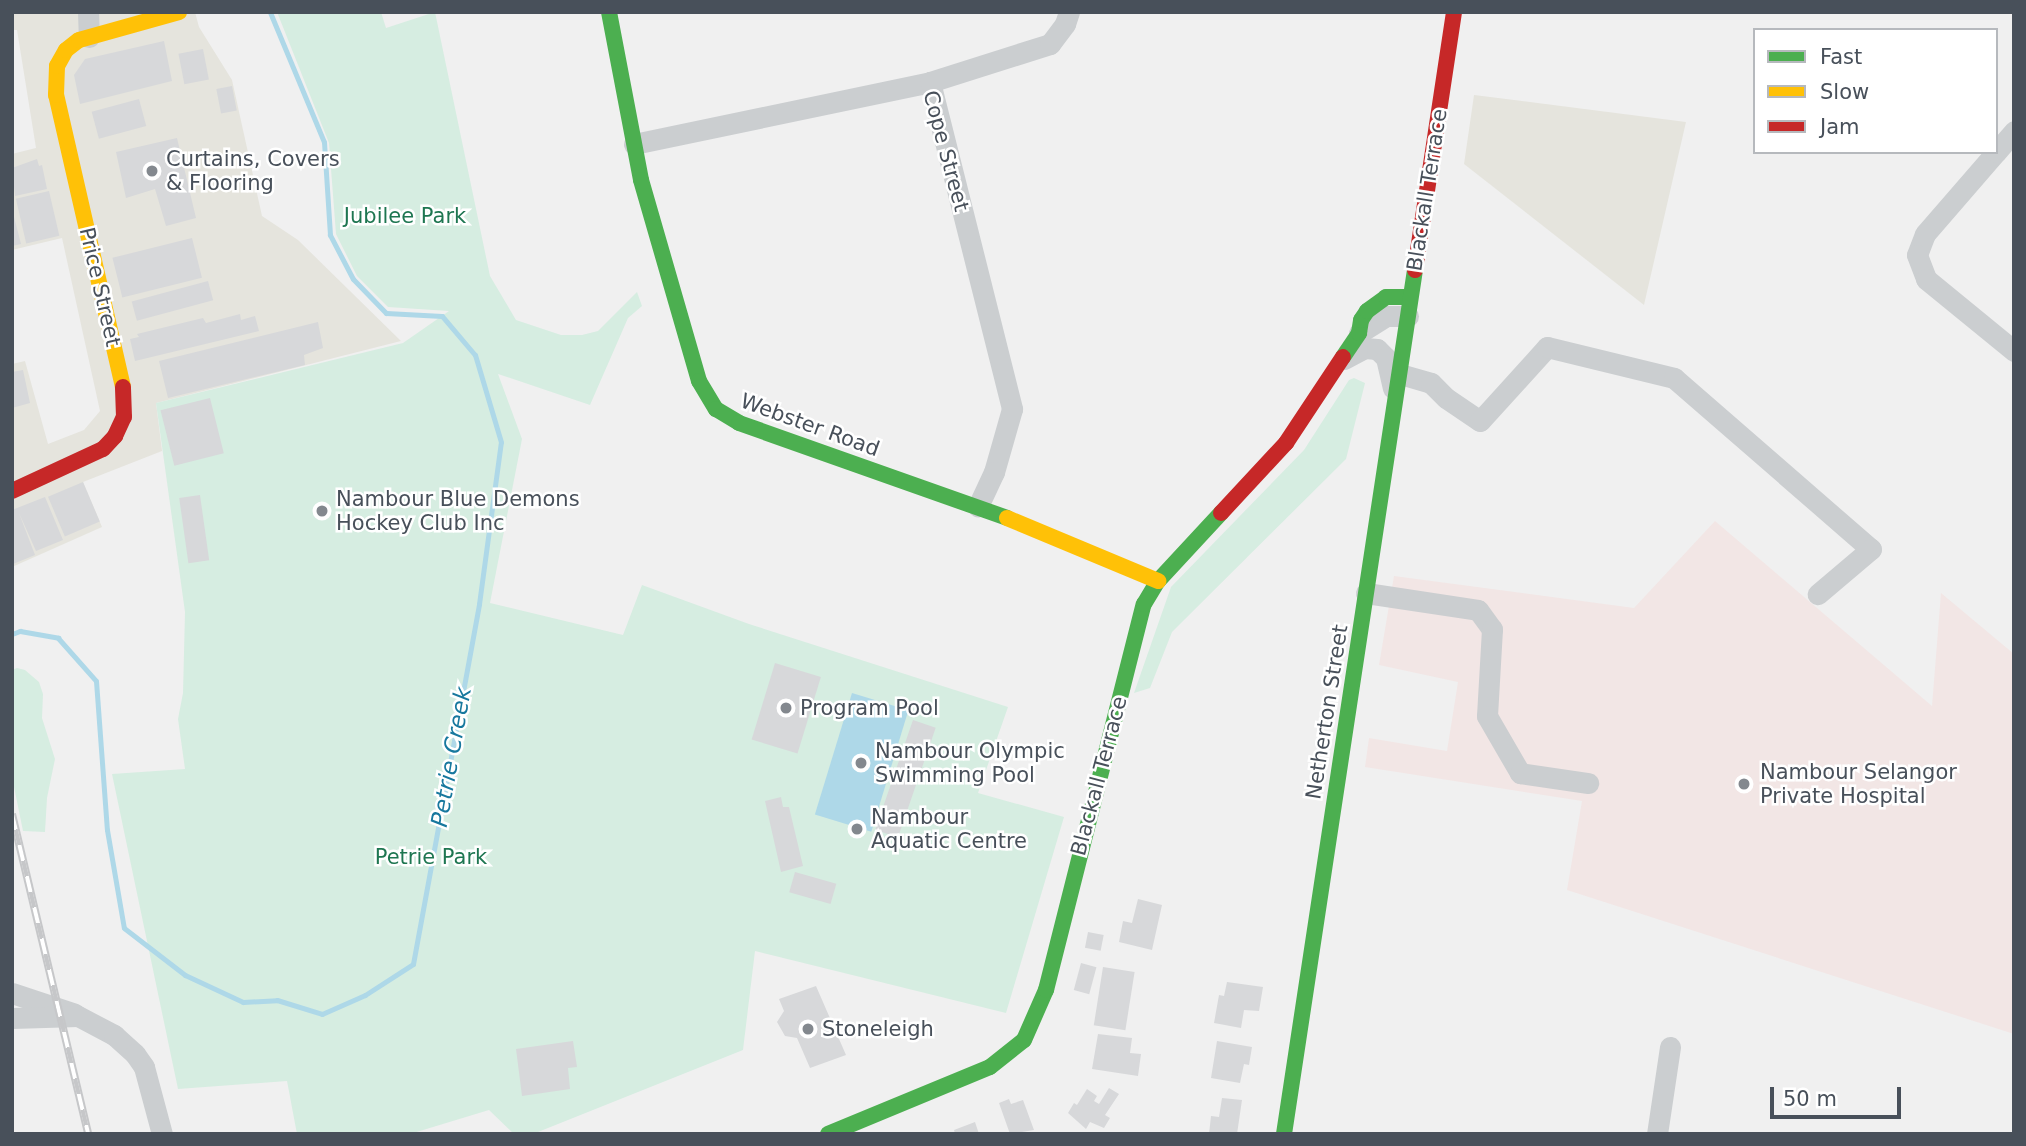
<!DOCTYPE html>
<style>
body{margin:0}
#map{position:relative;width:2026px;height:1146px;overflow:hidden;background:#f0f0f0;font-family:"DejaVu Sans",sans-serif}
div>[style]{position:absolute}
[style*='--x']{left:calc(var(--x)*1px);top:calc(var(--y)*1px);width:calc(var(--w)*1px);rotate:calc(var(--a)*1deg)}
.commercial>*{inset:0;background:#e5e4dd}
.medical>*{inset:0;background:#f2e6e5}
.green>*{inset:0;background:#d6ede1}
.water>*{inset:0;background:#aed8e8;transform-origin:0 0}
.stream>*{height:5px;margin:-2.5px;padding:0 2.5px;transform-origin:2.5px;border-radius:2.5px;background:#aed8e8}
.building>*{inset:0;background:#d7d8da;transform-origin:0 0}
.street>*{height:21px;margin:-10.5px;padding:0 10.5px;transform-origin:10.5px;border-radius:10.5px;background:#cbced0}
.fast>*{height:16px;margin:-8px;padding:0 8px;transform-origin:8px;border-radius:8px;background:#4caf50}
.slow>*{height:16px;margin:-8px;padding:0 8px;transform-origin:8px;border-radius:8px;background:#ffc107}
.jam>*{height:16px;margin:-8px;padding:0 8px;transform-origin:8px;border-radius:8px;background:#c62828}
.rail>*{height:8px;margin-top:-4px;transform-origin:0;background:repeating-linear-gradient(90deg,#fff 0 16px,#c6c7c9 0 32px);box-sizing:border-box;border-block:2px solid #c6c7c9}
.dots>*{width:19px;height:19px;translate:-50% -50%;box-sizing:border-box;border:4px solid #fff;border-radius:50%}
span{translate:-50% -50%;white-space:nowrap;text-align:center;line-height:1.15;-webkit-text-stroke:5px #fff;paint-order:stroke}
.street-label{font-size:21px;color:#48505a}
.poi-label{font-size:21px;color:#48505a}
.left{translate:0 -50%;text-align:left}
.park-label{font-size:21px;color:#1e7651}
.water-label{font-size:23px;color:#17789e;font-style:italic}
.frame{position:absolute;inset:0;border:14px solid #48505a;pointer-events:none}
.legend{position:absolute;left:1753px;top:28px;width:245px;height:126px;box-sizing:border-box;background:#fff;border:2px solid #b6b9bd;margin:0;padding:9px 12px;list-style:none;font-size:21px;color:#48505a}
.legend li{display:flex;align-items:center;gap:14px;height:35px}
.legend b{width:35px;border:2px solid #b6b9bd}
.scale{position:absolute;left:1770px;top:1087px;width:131px;height:32px;box-sizing:border-box;border:4px solid #48505a;border-top:0;padding-left:9px;font-size:21px;line-height:24px;white-space:nowrap;color:#48505a;-webkit-text-stroke:5px #fff;paint-order:stroke}
</style>
<div id="map">
<div class="commercial">
<div style="clip-path:polygon(12px 12px,195px 12px,199px 27px,232px 80px,262px 216px,298px 240px,401px 341px,156px 403px,162px 451px,83px 482px,102px 527px,12px 567px,12px 364px,25px 361px,48px 444px,84px 430px,100px 411px,62px 238px,12px 250px,12px 154px,36px 148px,17px 30px,12px 30px)"></div>
<div style="clip-path:polygon(1474px 95px,1686px 122px,1644px 305px,1464px 164px)"></div>
</div>
<div class="medical">
<div style="clip-path:polygon(1715px 521px,1932px 706px,1941px 593px,2014px 654px,2014px 1034px,1567px 890px,1582px 801px,1365px 767px,1369px 738px,1447px 751px,1458px 682px,1379px 665px,1394px 576px,1634px 608px)"></div>
</div>
<div class="green">
<div style="clip-path:polygon(277px 12px,381px 12px,386px 28px,435px 12px,490px 276px,516px 320px,561px 335px,582px 335px,598px 331px,637px 292px,642px 306px,628px 318px,590px 405px,498px 374px,522px 439px,490px 603px,623px 635px,642px 585px,749px 624px,1008px 707px,978px 793px,1064px 817px,1006px 1013px,755px 951px,743px 1050px,533px 1134px,514px 1134px,489px 1110px,410px 1134px,297px 1134px,287px 1081px,178px 1089px,112px 774px,185px 769px,178px 719px,183px 693px,185px 612px,156px 403px,403px 343px,449px 311px,388px 307px,357px 276px,336px 234px,329px 143px)"></div>
<div style="clip-path:polygon(1354px 378px,1365px 383px,1346px 459px,1172px 632px,1150px 688px,1134px 693px,1171px 587px,1304px 450px,1349px 380px)"></div>
<div style="clip-path:polygon(17px 668px,25px 670px,39px 682px,43px 694px,42px 718px,55px 759px,47px 798px,45px 832px,23px 831px,12px 777px,12px 670px)"></div>
</div>
<div class="water">
<div style="left:852px;top:693px;width:59px;height:127px;rotate:17deg"></div>
</div>
<div class="stream">
<div style="--x:12;--y:634;--w:9;--a:-21"></div>
<div style="--x:20;--y:631;--w:39;--a:10"></div>
<div style="--x:58;--y:638;--w:57;--a:48.5"></div>
<div style="--x:96;--y:681;--w:149;--a:85.8"></div>
<div style="--x:107;--y:830;--w:99;--a:80.2"></div>
<div style="--x:124;--y:928;--w:77;--a:37.6"></div>
<div style="--x:185;--y:975;--w:64;--a:25"></div>
<div style="--x:243;--y:1002;--w:34;--a:-3"></div>
<div style="--x:277;--y:1000;--w:47;--a:17.3"></div>
<div style="--x:322;--y:1014;--w:47;--a:-23.8"></div>
<div style="--x:365;--y:995;--w:57;--a:-32.9"></div>
<div style="--x:413;--y:964;--w:366;--a:-79.6"></div>
<div style="--x:479;--y:604;--w:163;--a:-82.3"></div>
<div style="--x:501;--y:442;--w:91;--a:-106.6"></div>
<div style="--x:475;--y:355;--w:51;--a:-130.2"></div>
<div style="--x:442;--y:316;--w:56;--a:-176.9"></div>
<div style="--x:386;--y:313;--w:47;--a:-134.1"></div>
<div style="--x:353;--y:279;--w:50;--a:-117.6"></div>
<div style="--x:330;--y:235;--w:93;--a:-93.7"></div>
<div style="--x:324;--y:142;--w:141;--a:-112.6"></div>
</div>
<div class="building">
<div style="clip-path:polygon(164px 41px,172px 81px,80px 104px,74px 75px,85px 59px)"></div>
<div style="left:203px;top:49px;width:31px;height:25px;rotate:79deg"></div>
<div style="left:232px;top:86px;width:25px;height:16px;rotate:79deg"></div>
<div style="left:139px;top:99px;width:28px;height:49px;rotate:75deg"></div>
<div style="clip-path:polygon(177px 138px,196px 218px,166px 226px,155px 189px,126px 198px,116px 152px)"></div>
<div style="clip-path:polygon(37px 159px,39px 166px,42px 165px,47px 189px,15px 196px,12px 168px)"></div>
<div style="left:49px;top:191px;width:46px;height:34px;rotate:77deg"></div>
<div style="clip-path:polygon(12px 209px,21px 244px,12px 246px)"></div>
<div style="left:192px;top:238px;width:41px;height:82px;rotate:76deg"></div>
<div style="left:208px;top:281px;width:20px;height:79px;rotate:75deg"></div>
<div style="clip-path:polygon(240px 314px,241px 320px,255px 316px,259px 331px,135px 361px,130px 339px,139px 337px,137px 334px,203px 318px,206px 323px)"></div>
<div style="clip-path:polygon(318px 322px,323px 348px,304px 355px,305px 365px,168px 398px,159px 361px)"></div>
<div style="clip-path:polygon(23px 370px,30px 403px,12px 408px,12px 372px)"></div>
<div style="left:210px;top:398px;width:57px;height:51px;rotate:76deg"></div>
<div style="left:83px;top:482px;width:43px;height:38px;rotate:67deg"></div>
<div style="left:200px;top:495px;width:66px;height:21px;rotate:82deg"></div>
<div style="clip-path:polygon(45px 497px,63px 540px,36px 551px,19px 513px,35px 555px,13px 564px,12px 510px)"></div>
<div style="left:775px;top:663px;width:48px;height:80px;rotate:17deg"></div>
<div style="left:913px;top:720px;width:24px;height:116px;rotate:19deg"></div>
<div style="clip-path:polygon(781px 797px,783px 807px,789px 807px,803px 866px,781px 872px,765px 801px)"></div>
<div style="left:795px;top:872px;width:43px;height:21px;rotate:16deg"></div>
<div style="clip-path:polygon(1138px 899px,1162px 905px,1152px 950px,1119px 942px,1123px 921px,1132px 923px)"></div>
<div style="left:1088px;top:932px;width:16px;height:16px;rotate:11deg"></div>
<div style="left:1081px;top:963px;width:16px;height:28px;rotate:15deg"></div>
<div style="left:1103px;top:967px;width:32px;height:59px;rotate:9deg"></div>
<div style="clip-path:polygon(1227px 982px,1263px 987px,1259px 1011px,1244px 1010px,1241px 1028px,1214px 1023px,1219px 995px,1224px 996px)"></div>
<div style="clip-path:polygon(816px 986px,846px 1055px,810px 1068px,797px 1038px,785px 1036px,777px 1022px,784px 1011px,779px 999px)"></div>
<div style="clip-path:polygon(1098px 1034px,1132px 1038px,1130px 1053px,1141px 1054px,1138px 1076px,1092px 1069px)"></div>
<div style="clip-path:polygon(573px 1041px,577px 1067px,568px 1068px,570px 1089px,522px 1096px,516px 1049px)"></div>
<div style="clip-path:polygon(1217px 1041px,1252px 1047px,1249px 1065px,1244px 1064px,1240px 1083px,1211px 1078px)"></div>
<div style="clip-path:polygon(1109px 1088px,1119px 1094px,1105px 1115px,1110px 1118px,1104px 1128px,1090px 1122px,1086px 1129px,1068px 1113px,1074px 1103px,1077px 1105px,1087px 1089px,1097px 1096px,1094px 1101px,1099px 1104px)"></div>
<div style="clip-path:polygon(1222px 1098px,1242px 1100px,1237px 1134px,1209px 1134px,1211px 1116px,1219px 1117px)"></div>
<div style="clip-path:polygon(1009px 1099px,1011px 1104px,1023px 1100px,1034px 1130px,1010px 1134px,999px 1103px)"></div>
<div style="clip-path:polygon(975px 1122px,979px 1134px,955px 1134px,954px 1130px)"></div>
</div>
<div class="street">
<div style="--x:88;--y:12;--w:25;--a:88"></div>
<div style="--x:930;--y:82;--w:337;--a:75.9"></div>
<div style="--x:1012;--y:409;--w:66;--a:105.9"></div>
<div style="--x:994;--y:472;--w:38;--a:115"></div>
<div style="--x:634;--y:144;--w:302;--a:-11.8"></div>
<div style="--x:930;--y:82;--w:126;--a:-17.6"></div>
<div style="--x:1050;--y:44;--w:25;--a:-53"></div>
<div style="--x:1065;--y:24;--w:13;--a:-72"></div>
<div style="--x:1996;--y:152;--w:108;--a:130.9"></div>
<div style="--x:1925;--y:234;--w:22;--a:111"></div>
<div style="--x:1917;--y:255;--w:26;--a:69"></div>
<div style="--x:1926;--y:279;--w:114;--a:39.3"></div>
<div style="--x:1996;--y:152;--w:28;--a:-49"></div>
<div style="--x:1359;--y:333;--w:32;--a:-32"></div>
<div style="--x:1386;--y:316;--w:22;--a:0"></div>
<div style="--x:1344;--y:359;--w:24;--a:-28"></div>
<div style="--x:1365;--y:348;--w:12;--a:5"></div>
<div style="--x:1377;--y:349;--w:13;--a:45"></div>
<div style="--x:1386;--y:358;--w:31;--a:77"></div>
<div style="--x:1400;--y:374;--w:32;--a:16"></div>
<div style="--x:1431;--y:383;--w:21;--a:45"></div>
<div style="--x:1446;--y:398;--w:41;--a:34.1"></div>
<div style="--x:1480;--y:421;--w:100;--a:-47.8"></div>
<div style="--x:1547;--y:347;--w:131;--a:13.7"></div>
<div style="--x:1674;--y:378;--w:261;--a:41"></div>
<div style="--x:1871;--y:549;--w:70;--a:139.7"></div>
<div style="--x:1366;--y:593;--w:113;--a:8.6"></div>
<div style="--x:1478;--y:610;--w:24;--a:54"></div>
<div style="--x:1492;--y:629;--w:87;--a:93.3"></div>
<div style="--x:1487;--y:716;--w:66;--a:59.9"></div>
<div style="--x:1520;--y:773;--w:69;--a:8.4"></div>
<div style="--x:12;--y:993;--w:66;--a:18.4"></div>
<div style="--x:12;--y:1018;--w:66;--a:-1.7"></div>
<div style="--x:78;--y:1016;--w:41;--a:27.8"></div>
<div style="--x:114;--y:1035;--w:28;--a:42"></div>
<div style="--x:135;--y:1054;--w:16;--a:55"></div>
<div style="--x:144;--y:1067;--w:69;--a:75"></div>
<div style="--x:1657;--y:1134;--w:88;--a:-81.5"></div>
</div>
<div class="fast">
<div style="--x:609;--y:12;--w:171;--a:79.2"></div>
<div style="--x:641;--y:180;--w:209;--a:73.9"></div>
<div style="--x:699;--y:381;--w:33;--a:59"></div>
<div style="--x:716;--y:409;--w:27;--a:31"></div>
<div style="--x:739;--y:423;--w:284;--a:19.5"></div>
<div style="--x:1343;--y:357;--w:29;--a:-56"></div>
<div style="--x:1359;--y:333;--w:13;--a:-81"></div>
<div style="--x:1361;--y:320;--w:11;--a:-56"></div>
<div style="--x:1367;--y:311;--w:24;--a:-36"></div>
<div style="--x:1386;--y:297;--w:24;--a:0"></div>
<div style="--x:828;--y:1134;--w:175;--a:-22.5"></div>
<div style="--x:990;--y:1067;--w:43;--a:-38.5"></div>
<div style="--x:1024;--y:1040;--w:55;--a:-66.3"></div>
<div style="--x:1046;--y:990;--w:398;--a:-75.8"></div>
<div style="--x:1144;--y:604;--w:27;--a:-59"></div>
<div style="--x:1158;--y:581;--w:93;--a:-47.2"></div>
<div style="--x:1284;--y:1134;--w:874;--a:-81.38"></div>
</div>
<div class="slow">
<div style="--x:123;--y:387;--w:300;--a:-102.9"></div>
<div style="--x:56;--y:95;--w:29;--a:-88"></div>
<div style="--x:57;--y:66;--w:18;--a:-61"></div>
<div style="--x:66;--y:50;--w:16;--a:-38"></div>
<div style="--x:79;--y:40;--w:104;--a:-15.6"></div>
<div style="--x:1007;--y:518;--w:164;--a:22.6"></div>
</div>
<div class="jam">
<div style="--x:1415;--y:270;--w:261;--a:-81.4"></div>
<div style="--x:12;--y:491;--w:100;--a:-24.8"></div>
<div style="--x:103;--y:449;--w:18;--a:-47"></div>
<div style="--x:115;--y:436;--w:21;--a:-65"></div>
<div style="--x:124;--y:417;--w:30;--a:-92"></div>
<div style="--x:1221;--y:513;--w:96;--a:-47.1"></div>
<div style="--x:1286;--y:443;--w:103;--a:-56.5"></div>
</div>
<div class="rail">
<div style="--x:12;--y:814;--w:329;--a:76.6"></div>
</div>
<div class="dots">
<div style="left:152px;top:171px;background:#83888e"></div>
<div style="left:322px;top:511px;background:#83888e"></div>
<div style="left:786px;top:708px;background:#83888e"></div>
<div style="left:861px;top:763px;background:#83888e"></div>
<div style="left:1744px;top:784px;background:#83888e"></div>
<div style="left:857px;top:829px;background:#83888e"></div>
<div style="left:808px;top:1029px;background:#83888e"></div>
</div>
<div class="street-label">
<span style="left:946px;top:151px;rotate:75deg">Cope Street</span>
<span style="left:1427px;top:190px;rotate:-81deg">Blackall Terrace</span>
<span style="left:100px;top:287px;rotate:77deg">Price Street</span>
<span style="left:810px;top:425px;rotate:20deg">Webster Road</span>
<span style="left:1327px;top:712px;rotate:-81deg">Netherton Street</span>
<span style="left:1099px;top:776px;rotate:-75deg">Blackall Terrace</span>
</div>
<div class="poi-label">
<span class="left" style="left:166px;top:171px">Curtains, Covers<br>&amp; Flooring</span>
<span class="left" style="left:336px;top:511px">Nambour Blue Demons<br>Hockey Club Inc</span>
<span class="left" style="left:800px;top:708px">Program Pool</span>
<span class="left" style="left:875px;top:763px">Nambour Olympic<br>Swimming Pool</span>
<span class="left" style="left:1760px;top:784px">Nambour Selangor<br>Private Hospital</span>
<span class="left" style="left:871px;top:829px">Nambour<br>Aquatic Centre</span>
<span class="left" style="left:822px;top:1029px">Stoneleigh</span>
</div>
<div class="park-label">
<span style="left:405px;top:216px">Jubilee Park</span>
<span style="left:431px;top:857px">Petrie Park</span>
</div>
<div class="water-label">
<span style="left:451px;top:757px;rotate:-80deg">Petrie Creek</span>
</div>
<div class="frame"></div>
<ul class="legend">
<li><b style="height:9px;background:#4caf50"></b>Fast</li>
<li><b style="height:9px;background:#ffc107"></b>Slow</li>
<li><b style="height:9px;background:#c62828"></b>Jam</li>
</ul>
<div class="scale">50 m</div>
</div>
